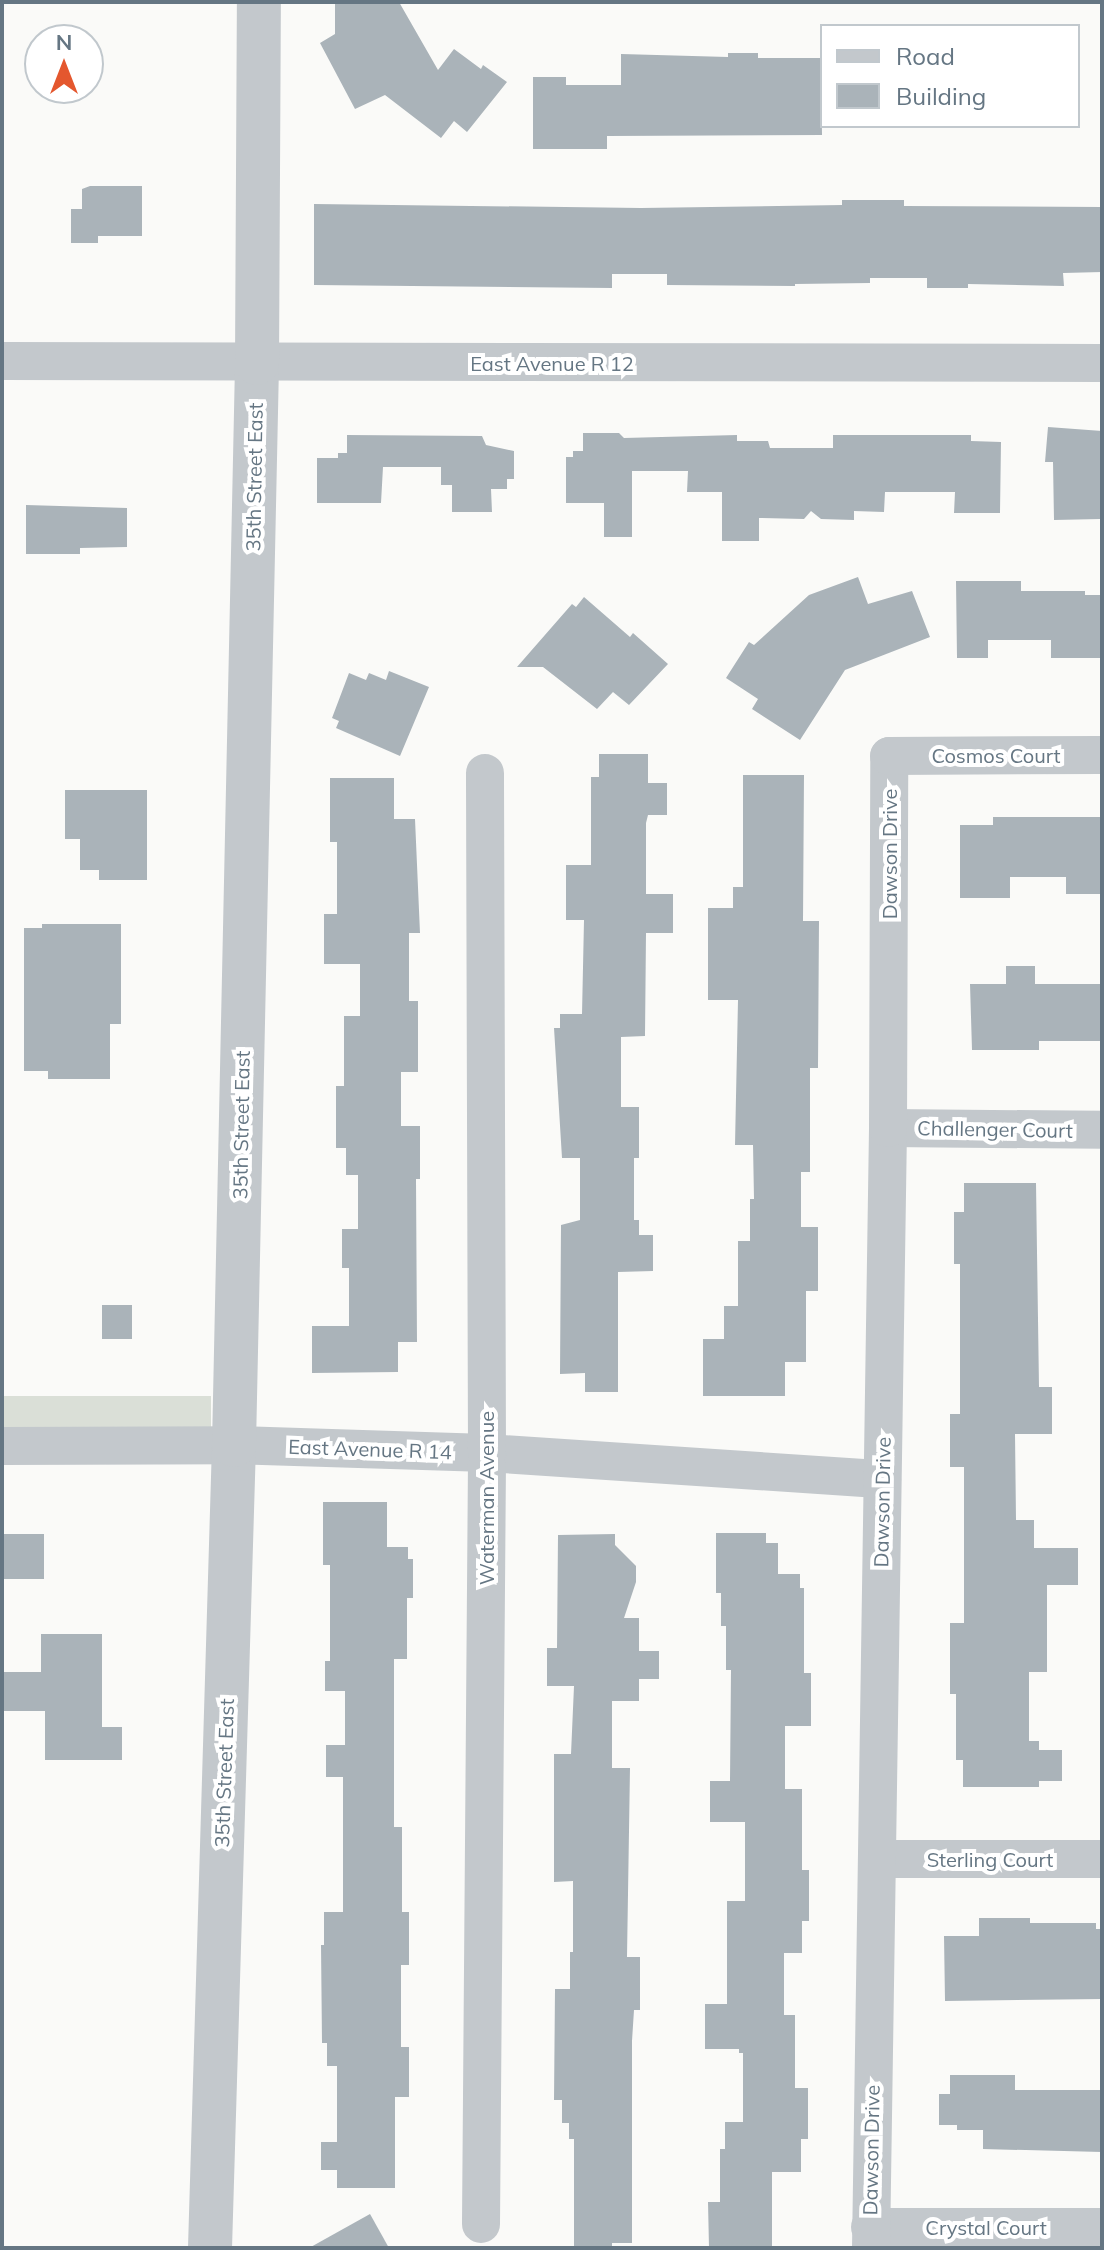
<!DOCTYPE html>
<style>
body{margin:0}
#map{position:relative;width:1104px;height:2250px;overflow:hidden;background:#fafaf8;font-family:Mulish,sans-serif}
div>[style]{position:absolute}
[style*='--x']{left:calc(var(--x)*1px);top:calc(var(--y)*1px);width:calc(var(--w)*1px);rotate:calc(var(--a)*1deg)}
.green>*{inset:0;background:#dadfd7;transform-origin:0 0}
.building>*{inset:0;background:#aab3b9;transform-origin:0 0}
.minor>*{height:38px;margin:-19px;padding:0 19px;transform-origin:19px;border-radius:19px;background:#c3c8cc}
.tertiary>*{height:44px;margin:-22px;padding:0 22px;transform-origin:22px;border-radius:22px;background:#c3c8cc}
span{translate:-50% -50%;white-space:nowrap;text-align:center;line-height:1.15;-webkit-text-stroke:8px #fff;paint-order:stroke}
.street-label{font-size:20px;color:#657683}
.frame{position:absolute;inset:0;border:4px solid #657683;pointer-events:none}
.legend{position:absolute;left:820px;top:24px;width:260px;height:104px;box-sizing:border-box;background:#fff;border:2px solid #c1c8cd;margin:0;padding:10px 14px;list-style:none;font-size:24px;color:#657683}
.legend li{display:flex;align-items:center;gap:16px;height:40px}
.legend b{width:40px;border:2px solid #c1c8cd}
.north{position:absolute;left:24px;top:24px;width:80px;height:80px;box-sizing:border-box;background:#fff;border:2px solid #c1c8cd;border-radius:50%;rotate:0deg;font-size:22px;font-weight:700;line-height:32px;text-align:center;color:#657683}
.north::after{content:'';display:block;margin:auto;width:28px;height:36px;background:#e4572e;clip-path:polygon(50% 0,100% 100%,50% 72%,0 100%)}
</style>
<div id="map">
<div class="green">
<div style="left:2px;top:1396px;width:209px;height:32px"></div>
</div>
<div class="building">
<div style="clip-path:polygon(335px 2px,399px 2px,438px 70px,454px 49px,481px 69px,483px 65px,507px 82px,467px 132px,454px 121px,441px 138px,385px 95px,355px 109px,320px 43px,335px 34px)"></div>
<div style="clip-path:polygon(728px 53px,758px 53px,758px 58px,821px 58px,822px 135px,607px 136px,607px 149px,533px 149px,533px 77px,566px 77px,566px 85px,621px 85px,621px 54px,728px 57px)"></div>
<div style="clip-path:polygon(90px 186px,142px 186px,142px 236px,98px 236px,98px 243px,71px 243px,71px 209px,82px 209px,82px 189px)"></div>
<div style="clip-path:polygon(842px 200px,904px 200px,904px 206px,1102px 207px,1102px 272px,1063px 273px,1064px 286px,968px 284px,968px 288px,927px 288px,927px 278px,870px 278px,870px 283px,795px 284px,795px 286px,667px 285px,667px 274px,612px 274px,612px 288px,314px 285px,314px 204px,641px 208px,842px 205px)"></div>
<div style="clip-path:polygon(1048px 427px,1102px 431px,1100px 519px,1054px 520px,1053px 462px,1045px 462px)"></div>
<div style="clip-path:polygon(583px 433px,619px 433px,624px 438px,737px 435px,737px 441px,768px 441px,770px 448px,833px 448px,833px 435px,971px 435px,971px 441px,1001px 442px,1000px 513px,954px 513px,955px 492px,885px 492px,884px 512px,854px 511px,854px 520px,821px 519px,811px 511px,804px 519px,759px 518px,759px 541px,722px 541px,722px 492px,687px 492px,688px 471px,632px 471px,632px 537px,604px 537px,604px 503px,566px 503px,566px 457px,573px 457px,573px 451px,583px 451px)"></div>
<div style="clip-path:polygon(347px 435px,482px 436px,486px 445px,514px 451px,514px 479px,507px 479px,507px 489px,491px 489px,492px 512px,452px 512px,452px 485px,441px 485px,441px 467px,383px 467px,381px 503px,317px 503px,317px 458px,338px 458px,338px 453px,347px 453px)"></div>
<div style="clip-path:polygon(26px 505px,127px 508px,127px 547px,80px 548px,80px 554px,26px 554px)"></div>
<div style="clip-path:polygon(858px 577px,868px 604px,912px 591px,930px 637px,845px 670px,800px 740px,752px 709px,758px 699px,726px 678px,749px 642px,754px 645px,809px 595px)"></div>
<div style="clip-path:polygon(956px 581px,1021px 581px,1021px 591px,1085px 591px,1085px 595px,1102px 595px,1102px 658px,1051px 658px,1051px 640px,988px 640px,988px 658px,957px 658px)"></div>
<div style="clip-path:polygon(584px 597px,630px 637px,633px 633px,668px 664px,629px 705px,613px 692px,597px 709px,543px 667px,517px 667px,572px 604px,576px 607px)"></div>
<div style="clip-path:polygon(389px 671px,429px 687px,400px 756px,336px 728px,339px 721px,332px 718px,349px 673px,366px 680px,369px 673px,386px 680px)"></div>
<div style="clip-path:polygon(599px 754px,648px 754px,648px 783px,667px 783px,667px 815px,648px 815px,646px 823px,646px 894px,673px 894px,673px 933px,646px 933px,645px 1036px,621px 1037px,621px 1107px,639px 1107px,639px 1158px,634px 1158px,634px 1220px,639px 1220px,639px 1235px,653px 1235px,653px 1271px,618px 1272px,618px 1392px,585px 1392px,585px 1373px,560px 1374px,561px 1225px,580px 1220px,580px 1158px,562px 1158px,554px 1028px,560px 1028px,560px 1014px,582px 1014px,584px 920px,566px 920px,566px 865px,591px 865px,591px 777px,599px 777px)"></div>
<div style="clip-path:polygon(743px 775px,804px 775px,803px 921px,819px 921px,818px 1068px,810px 1068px,810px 1172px,801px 1172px,801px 1227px,818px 1227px,818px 1291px,806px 1291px,806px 1362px,785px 1362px,785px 1396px,703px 1396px,703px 1339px,724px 1339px,724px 1306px,738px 1306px,738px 1241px,750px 1241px,750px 1199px,754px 1199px,753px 1145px,735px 1145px,738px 1000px,708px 1000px,708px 908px,733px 908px,733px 887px,743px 887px)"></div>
<div style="clip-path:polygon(330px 778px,394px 778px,394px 819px,415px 819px,420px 933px,409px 933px,409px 1001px,418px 1001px,418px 1072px,401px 1072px,401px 1126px,420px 1126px,420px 1179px,416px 1179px,417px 1342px,398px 1342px,398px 1372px,312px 1373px,312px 1326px,349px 1326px,349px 1268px,342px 1268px,342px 1229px,358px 1229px,358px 1175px,346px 1175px,346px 1148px,336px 1148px,336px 1086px,344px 1086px,344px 1016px,360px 1016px,360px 964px,324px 964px,324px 914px,337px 914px,337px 842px,330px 842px)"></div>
<div style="clip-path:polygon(65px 790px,147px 790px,147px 880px,99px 880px,99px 870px,80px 870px,80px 839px,65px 839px)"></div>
<div style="clip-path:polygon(993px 817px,1102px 817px,1102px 894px,1066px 894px,1066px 877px,1010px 877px,1010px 898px,960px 898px,960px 825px,993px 825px)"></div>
<div style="clip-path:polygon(42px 924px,121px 924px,121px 1024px,110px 1024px,110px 1079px,48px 1079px,48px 1071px,24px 1071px,24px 928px,42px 928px)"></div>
<div style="clip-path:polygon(1006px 966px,1035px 966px,1035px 984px,1102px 984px,1102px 1041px,1039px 1041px,1039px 1050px,972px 1050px,970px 984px,1006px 984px)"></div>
<div style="clip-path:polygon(964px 1183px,1036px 1183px,1039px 1387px,1052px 1387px,1052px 1434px,1015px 1434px,1016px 1520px,1034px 1520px,1034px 1548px,1078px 1548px,1078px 1585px,1047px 1585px,1047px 1672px,1029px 1672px,1029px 1741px,1039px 1741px,1039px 1750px,1062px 1750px,1062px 1781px,1039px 1781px,1039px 1787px,963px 1787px,963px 1760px,956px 1760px,956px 1694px,950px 1694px,950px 1623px,964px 1623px,964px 1467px,950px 1467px,950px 1414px,960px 1414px,960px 1264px,954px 1264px,954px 1212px,964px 1212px)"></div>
<div style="left:102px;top:1305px;width:30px;height:34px"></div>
<div style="clip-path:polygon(323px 1502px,387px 1502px,387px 1547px,408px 1547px,408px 1559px,413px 1559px,413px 1598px,407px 1598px,407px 1659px,394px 1659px,394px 1827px,402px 1827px,402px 1912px,409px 1912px,409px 1965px,401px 1965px,401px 2047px,409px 2047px,409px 2097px,395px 2097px,395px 2188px,337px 2188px,337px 2170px,321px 2170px,321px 2142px,337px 2142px,337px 2066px,327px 2066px,327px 2043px,322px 2043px,321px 1945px,324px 1945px,324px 1912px,343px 1912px,343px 1777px,326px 1777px,326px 1745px,345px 1745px,345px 1691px,325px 1691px,325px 1661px,330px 1661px,330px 1565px,323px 1565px)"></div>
<div style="clip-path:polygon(716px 1533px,766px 1533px,766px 1543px,778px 1543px,778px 1574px,800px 1574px,800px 1588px,804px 1588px,804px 1673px,811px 1673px,811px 1726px,785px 1726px,785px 1789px,802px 1789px,802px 1870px,809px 1870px,809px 1921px,802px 1921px,802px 1953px,784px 1953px,784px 2015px,795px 2015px,795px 2088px,808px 2088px,808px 2139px,801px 2139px,801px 2172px,772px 2172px,772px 2248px,709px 2248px,708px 2202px,720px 2202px,720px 2149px,725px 2149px,725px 2122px,743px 2122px,743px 2053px,739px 2053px,739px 2049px,705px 2049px,705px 2004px,727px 2004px,727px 1901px,745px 1901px,745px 1822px,710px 1822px,710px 1781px,730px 1781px,731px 1670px,726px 1670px,726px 1626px,721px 1626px,721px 1593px,716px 1593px)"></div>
<div style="left:2px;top:1534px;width:42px;height:45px"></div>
<div style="clip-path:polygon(615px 1534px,615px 1545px,636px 1566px,636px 1582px,624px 1618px,639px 1618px,639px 1651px,659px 1651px,659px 1679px,639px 1679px,639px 1701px,612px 1701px,612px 1768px,630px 1768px,627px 1957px,640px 1957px,640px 2010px,634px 2010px,632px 2041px,632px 2243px,612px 2243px,612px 2248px,574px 2248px,574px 2139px,569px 2139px,569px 2123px,562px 2123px,562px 2100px,554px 2100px,555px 1989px,570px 1989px,570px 1952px,573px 1952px,573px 1881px,554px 1882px,554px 1754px,571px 1754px,574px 1686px,547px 1686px,547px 1648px,557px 1648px,558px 1535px)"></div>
<div style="clip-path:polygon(41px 1634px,102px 1634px,102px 1727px,122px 1727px,122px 1760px,45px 1760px,45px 1711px,2px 1711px,2px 1672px,41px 1672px)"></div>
<div style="clip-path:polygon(979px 1918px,1030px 1918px,1030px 1923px,1096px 1923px,1096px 1929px,1102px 1929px,1102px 1999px,945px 2001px,944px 1936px,979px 1936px)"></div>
<div style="clip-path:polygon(950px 2075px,1015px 2075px,1015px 2090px,1102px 2090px,1102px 2152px,983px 2149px,983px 2130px,957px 2130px,957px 2125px,939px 2125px,939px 2094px,950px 2094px)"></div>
<div style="clip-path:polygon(370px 2214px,389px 2248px,309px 2248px)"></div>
</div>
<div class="minor">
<div style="--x:2;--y:361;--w:1100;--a:0.1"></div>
<div style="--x:888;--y:1128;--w:214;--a:0.5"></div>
<div style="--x:2;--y:1446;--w:232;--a:-0.2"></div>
<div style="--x:234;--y:1445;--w:253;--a:1.8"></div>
<div style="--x:487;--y:1453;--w:396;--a:3.8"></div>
<div style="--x:878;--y:1859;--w:224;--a:0"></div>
<div style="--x:481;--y:2224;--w:771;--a:-89.55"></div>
<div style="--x:487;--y:1453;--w:680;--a:-90.17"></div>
<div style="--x:870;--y:2227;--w:232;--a:0"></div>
<div style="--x:871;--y:2248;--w:1120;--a:-89.13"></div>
<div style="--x:888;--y:1128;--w:372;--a:-89.8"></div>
<div style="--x:889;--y:756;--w:213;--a:-0.3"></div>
</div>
<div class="tertiary">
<div style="--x:210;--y:2248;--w:803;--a:-88.29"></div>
<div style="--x:234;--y:1445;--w:1082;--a:-88.78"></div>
<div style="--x:257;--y:363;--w:361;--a:-89.7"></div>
</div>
<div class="street-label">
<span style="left:552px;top:363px">East Avenue R 12</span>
<span style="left:254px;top:477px;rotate:-89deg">35th Street East</span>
<span style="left:996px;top:755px">Cosmos Court</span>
<span style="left:889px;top:854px;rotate:-90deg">Dawson Drive</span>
<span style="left:241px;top:1125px;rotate:-89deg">35th Street East</span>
<span style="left:995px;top:1129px;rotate:1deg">Challenger Court</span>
<span style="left:370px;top:1449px;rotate:2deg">East Avenue R 14</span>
<span style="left:486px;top:1498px;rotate:-90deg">Waterman Avenue</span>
<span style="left:882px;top:1502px;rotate:-89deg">Dawson Drive</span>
<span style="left:224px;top:1773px;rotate:-88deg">35th Street East</span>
<span style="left:990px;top:1859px">Sterling Court</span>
<span style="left:871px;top:2150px;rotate:-89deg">Dawson Drive</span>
<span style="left:986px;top:2227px">Crystal Court</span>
</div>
<div class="frame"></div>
<ul class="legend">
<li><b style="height:10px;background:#c3c8cc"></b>Road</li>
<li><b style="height:22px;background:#aab3b9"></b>Building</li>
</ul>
<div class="north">N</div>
</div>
